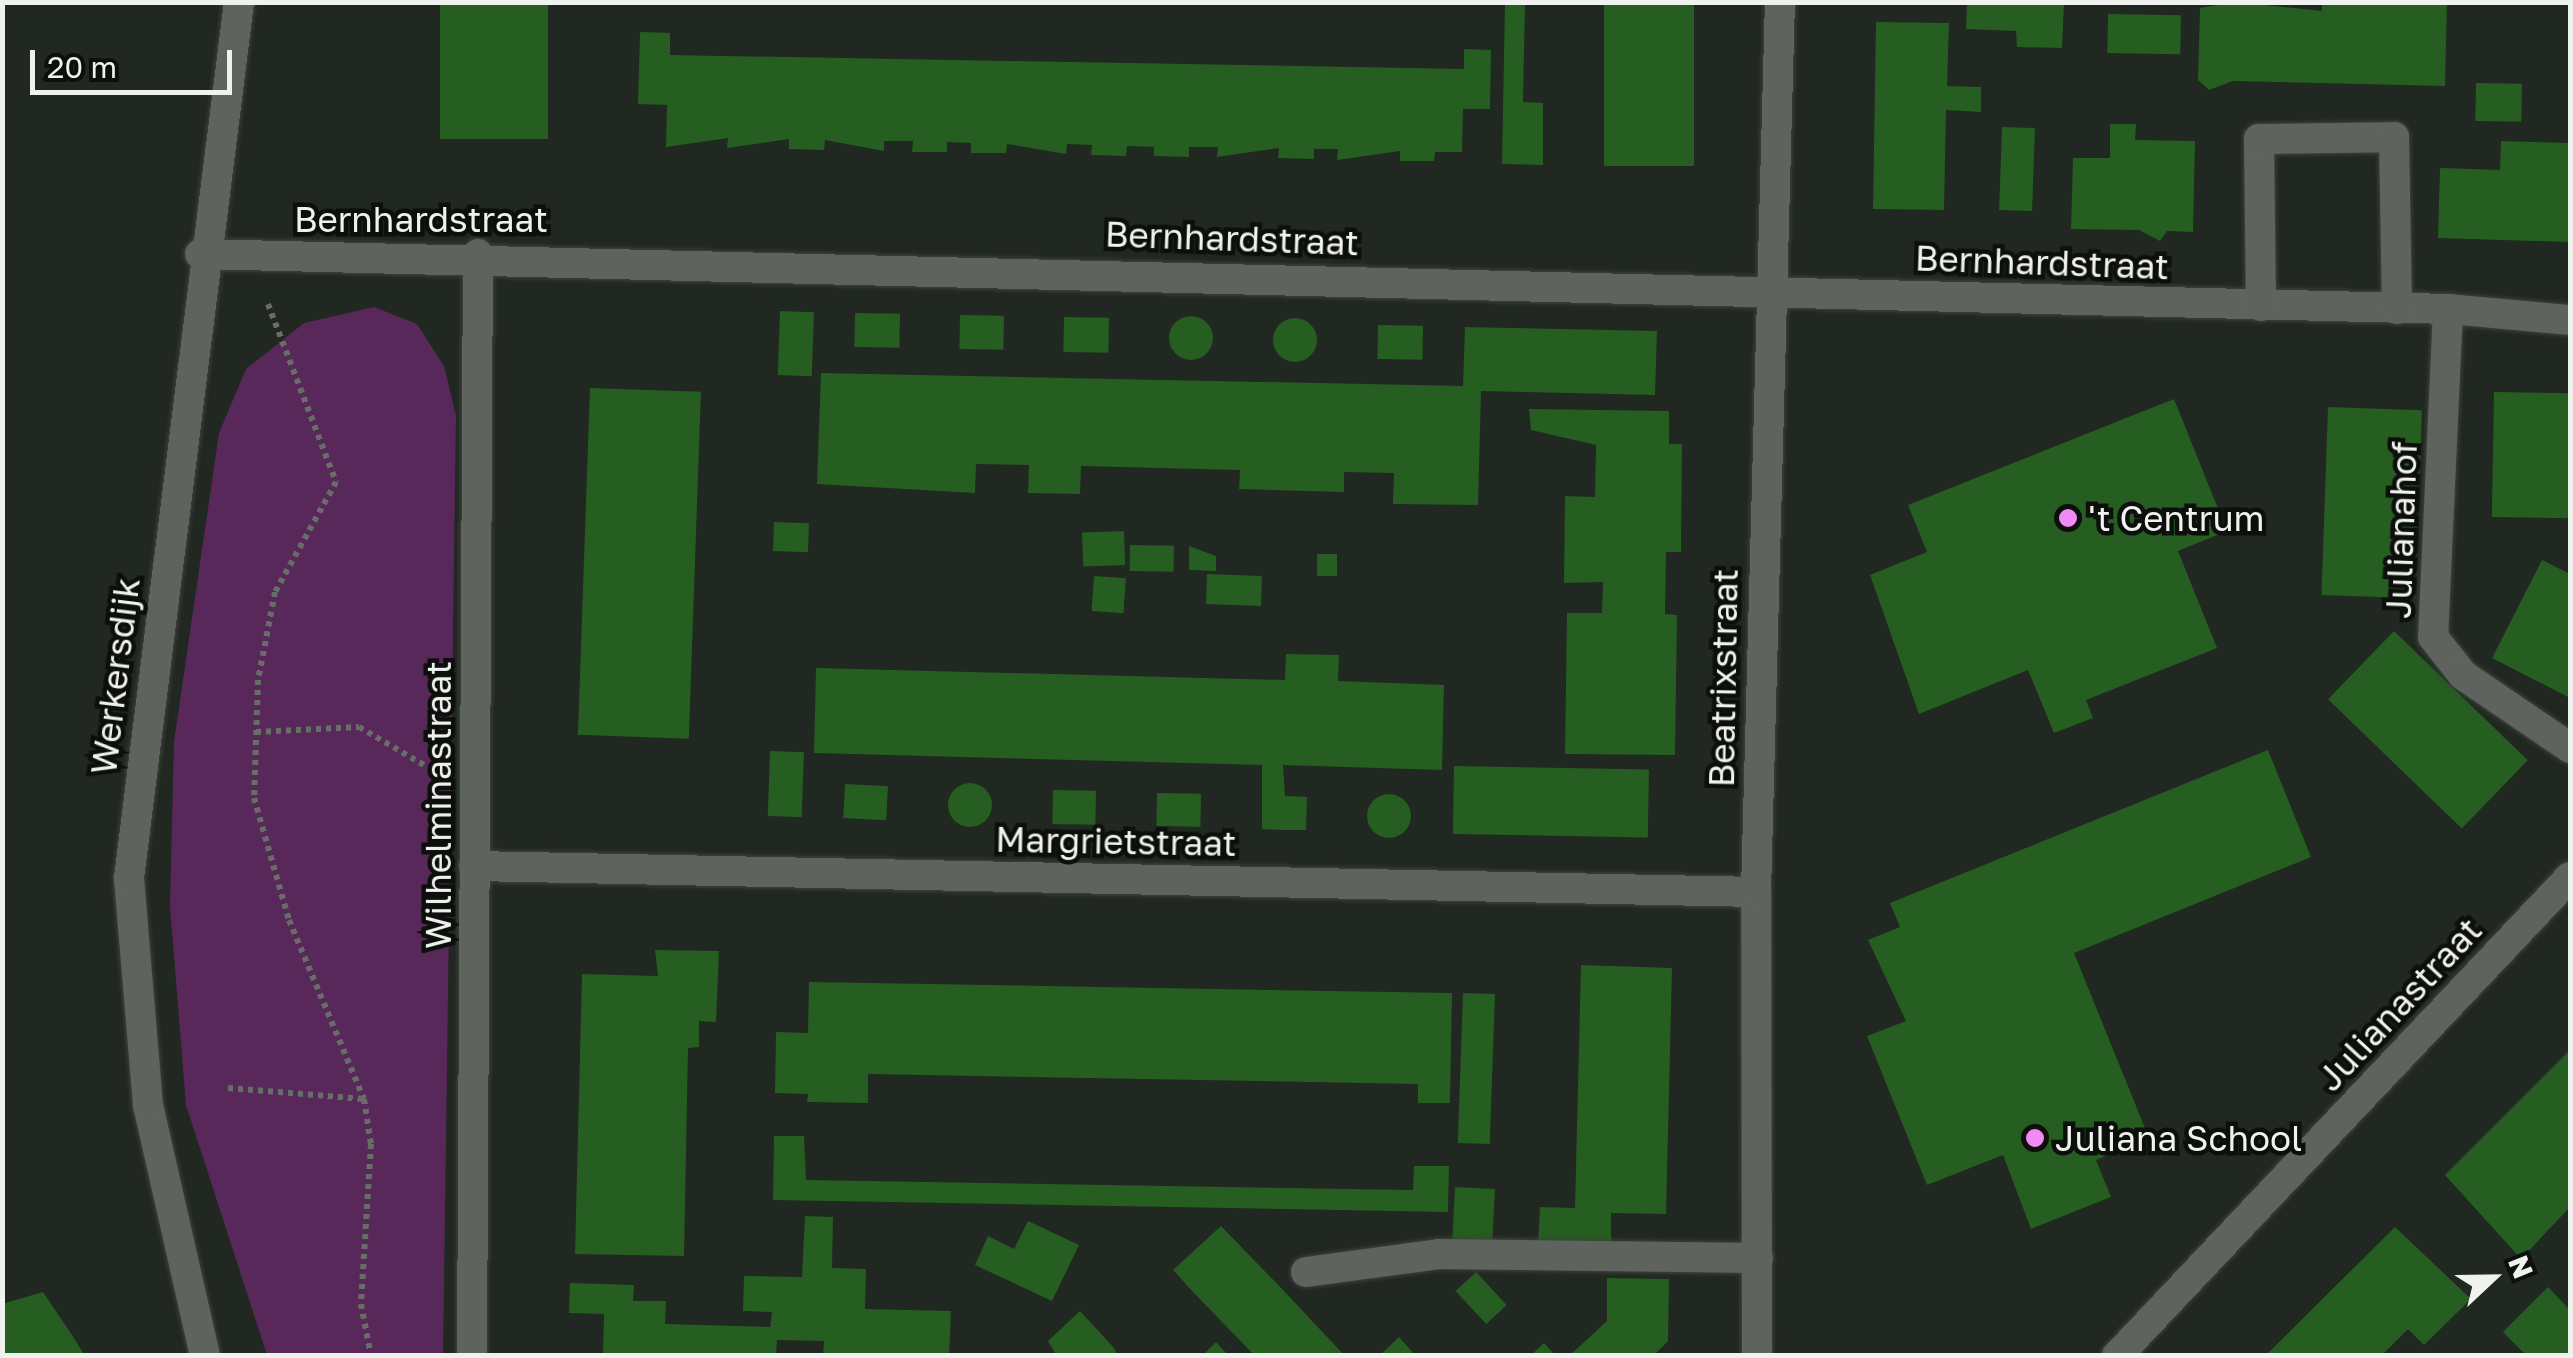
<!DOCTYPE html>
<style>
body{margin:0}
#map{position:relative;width:2573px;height:1358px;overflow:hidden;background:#212721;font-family:"Golos Text",sans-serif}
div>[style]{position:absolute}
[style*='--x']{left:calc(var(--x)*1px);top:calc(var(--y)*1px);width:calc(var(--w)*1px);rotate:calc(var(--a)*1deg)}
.green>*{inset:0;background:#59285b}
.building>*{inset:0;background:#255e20;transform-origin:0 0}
.round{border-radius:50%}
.path>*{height:6px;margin-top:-3px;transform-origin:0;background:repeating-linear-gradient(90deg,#686d68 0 5px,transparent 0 10px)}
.roads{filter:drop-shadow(0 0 2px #3d423c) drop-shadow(0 0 2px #3d423c)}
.lane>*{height:30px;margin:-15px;padding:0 15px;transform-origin:15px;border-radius:15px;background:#5e645d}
.street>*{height:30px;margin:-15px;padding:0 15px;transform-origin:15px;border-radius:15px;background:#5e645d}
.dots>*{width:28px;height:28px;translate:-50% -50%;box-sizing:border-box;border:5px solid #0d0f0c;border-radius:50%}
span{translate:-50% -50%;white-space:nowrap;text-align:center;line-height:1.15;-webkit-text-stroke:9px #0d0f0c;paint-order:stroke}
.street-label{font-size:35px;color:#eff2ee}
.poi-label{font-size:35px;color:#eff2ee}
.left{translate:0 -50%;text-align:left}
.frame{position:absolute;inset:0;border:5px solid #eff2ee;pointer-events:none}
.north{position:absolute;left:2443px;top:1228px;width:100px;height:100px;-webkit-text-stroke:8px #0d0f0c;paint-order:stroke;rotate:68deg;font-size:28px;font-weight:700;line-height:40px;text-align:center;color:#eff2ee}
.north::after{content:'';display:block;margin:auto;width:35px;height:45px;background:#eff2ee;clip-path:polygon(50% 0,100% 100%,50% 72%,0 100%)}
.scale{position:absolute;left:30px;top:50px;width:202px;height:45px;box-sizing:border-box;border:5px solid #eff2ee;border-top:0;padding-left:12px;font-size:30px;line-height:35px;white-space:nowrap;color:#eff2ee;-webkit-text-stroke:8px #0d0f0c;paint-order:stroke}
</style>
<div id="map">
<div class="green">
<div style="clip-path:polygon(374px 307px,417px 324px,444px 366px,456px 415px,443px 1355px,267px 1355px,186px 1105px,170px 906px,174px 742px,219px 433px,246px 369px,304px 323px)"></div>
</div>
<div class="building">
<div style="left:440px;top:2px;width:108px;height:137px"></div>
<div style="clip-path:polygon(1505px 2px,1525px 2px,1523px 102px,1543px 103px,1543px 165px,1502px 164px)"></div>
<div style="left:1604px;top:2px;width:90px;height:164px"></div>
<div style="clip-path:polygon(1967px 2px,2064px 3px,2062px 48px,2017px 47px,2016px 31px,1966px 29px)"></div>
<div style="clip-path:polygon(2237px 2px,2322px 11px,2322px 2px,2447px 2px,2445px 86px,2233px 81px,2209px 90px,2198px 80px,2200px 8px)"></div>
<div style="left:2108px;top:14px;width:73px;height:39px;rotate:1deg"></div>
<div style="clip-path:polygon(1876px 22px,1949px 23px,1947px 86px,1981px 87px,1981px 112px,1946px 110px,1944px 210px,1873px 209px)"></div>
<div style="clip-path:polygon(640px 32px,670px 33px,670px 55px,1464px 69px,1464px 49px,1491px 50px,1490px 109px,1463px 109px,1462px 152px,1435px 152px,1434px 161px,1400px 161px,1400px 151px,1337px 160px,1338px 149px,1314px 149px,1314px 159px,1278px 158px,1279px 148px,1217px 157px,1218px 147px,1189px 147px,1189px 157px,1154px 156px,1154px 147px,1127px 146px,1126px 156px,1091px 155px,1092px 145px,1067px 144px,1066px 154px,1007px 144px,1006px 153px,971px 153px,971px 143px,947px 142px,947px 152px,912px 152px,913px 141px,884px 141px,884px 151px,825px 140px,824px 150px,789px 149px,789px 139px,727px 148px,728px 138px,666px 147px,667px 105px,638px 104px)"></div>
<div style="left:2476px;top:83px;width:46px;height:38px;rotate:1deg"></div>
<div style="clip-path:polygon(2110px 124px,2136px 124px,2135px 140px,2195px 141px,2193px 232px,2167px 231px,2160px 241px,2139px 230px,2071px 229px,2073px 158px,2110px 158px)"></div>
<div style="left:2002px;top:127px;width:33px;height:83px;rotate:2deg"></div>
<div style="clip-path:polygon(2501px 141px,2570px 143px,2570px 242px,2438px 238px,2440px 168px,2500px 170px)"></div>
<div style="left:780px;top:311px;width:34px;height:64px;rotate:2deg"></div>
<div style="left:855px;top:313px;width:45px;height:34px;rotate:1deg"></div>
<div style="left:960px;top:315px;width:44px;height:34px;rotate:1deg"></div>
<div class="round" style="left:1169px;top:316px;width:44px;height:44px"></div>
<div style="left:1064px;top:317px;width:45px;height:35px;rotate:1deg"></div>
<div class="round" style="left:1273px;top:318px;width:44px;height:44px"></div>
<div style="left:1378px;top:325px;width:45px;height:34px;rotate:1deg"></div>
<div style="clip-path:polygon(1465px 327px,1657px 331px,1655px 395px,1481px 391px,1478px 505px,1393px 504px,1394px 473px,1344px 472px,1344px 492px,1239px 489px,1240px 470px,1081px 466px,1080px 494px,1028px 493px,1029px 465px,976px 464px,975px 493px,817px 484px,821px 373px,1463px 386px)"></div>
<div style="left:590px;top:388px;width:111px;height:347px;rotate:2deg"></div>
<div style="left:2494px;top:392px;width:76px;height:125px;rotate:1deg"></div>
<div style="clip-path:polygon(2174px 399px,2227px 531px,2178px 551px,2217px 648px,2086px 700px,2093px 718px,2054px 733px,2028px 670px,1919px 714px,1870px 575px,1927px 552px,1908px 505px)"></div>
<div style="left:2328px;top:407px;width:94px;height:188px;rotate:2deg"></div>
<div style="clip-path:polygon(1529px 409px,1669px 411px,1669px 444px,1682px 444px,1681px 552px,1666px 552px,1665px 614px,1677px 615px,1675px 755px,1565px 754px,1567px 613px,1602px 613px,1603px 582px,1564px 583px,1565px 496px,1595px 497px,1596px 445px,1531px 430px)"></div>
<div style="left:774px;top:522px;width:35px;height:29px;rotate:2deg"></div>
<div style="left:1124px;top:531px;width:34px;height:42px;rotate:88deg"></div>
<div style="left:1130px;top:545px;width:44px;height:26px;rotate:1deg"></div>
<div style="clip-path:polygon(1189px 546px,1216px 556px,1216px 571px,1189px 570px)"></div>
<div style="left:1317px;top:554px;width:20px;height:22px"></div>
<div style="clip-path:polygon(2542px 560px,2570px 574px,2570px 698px,2492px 658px)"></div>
<div style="left:1207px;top:574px;width:55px;height:30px;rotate:2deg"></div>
<div style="left:1094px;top:576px;width:32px;height:35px;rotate:4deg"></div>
<div style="left:2394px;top:631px;width:186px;height:95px;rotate:44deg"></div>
<div style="clip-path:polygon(1286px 654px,1339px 655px,1338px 681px,1444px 685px,1442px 770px,1283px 765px,1285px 796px,1307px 797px,1306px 830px,1283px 830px,1262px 829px,1262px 765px,814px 753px,816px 668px,1285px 680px)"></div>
<div style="clip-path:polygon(2268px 750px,2311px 857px,2074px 953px,2149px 1138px,2096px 1160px,2111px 1197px,2031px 1229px,2003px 1155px,1927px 1185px,1867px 1036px,1906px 1021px,1868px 940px,1900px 927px,1890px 903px)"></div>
<div style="left:770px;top:751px;width:34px;height:65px;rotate:2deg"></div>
<div style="left:1454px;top:766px;width:195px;height:68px;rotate:1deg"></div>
<div class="round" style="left:948px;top:783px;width:44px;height:44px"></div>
<div style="left:845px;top:784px;width:43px;height:34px;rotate:3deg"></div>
<div style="left:1053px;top:790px;width:43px;height:34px;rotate:1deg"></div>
<div style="left:1157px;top:793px;width:44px;height:33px;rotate:1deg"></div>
<div class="round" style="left:1367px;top:794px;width:44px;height:44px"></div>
<div style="clip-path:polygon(655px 950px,719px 951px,716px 1022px,699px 1021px,699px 1047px,688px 1048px,684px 1256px,575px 1254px,582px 974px,658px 976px)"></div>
<div style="clip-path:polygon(1581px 965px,1672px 968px,1666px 1214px,1611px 1213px,1611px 1244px,1538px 1243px,1540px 1207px,1575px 1208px)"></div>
<div style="clip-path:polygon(809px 982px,1452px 993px,1450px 1103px,1418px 1103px,1418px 1084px,868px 1074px,868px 1103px,807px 1102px,808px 1094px,775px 1093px,776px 1032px,808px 1033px)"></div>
<div style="left:1463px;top:993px;width:32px;height:150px;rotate:2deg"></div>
<div style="clip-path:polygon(2570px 1050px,2570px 1207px,2521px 1259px,2445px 1175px)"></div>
<div style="clip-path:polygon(774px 1136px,804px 1136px,806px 1180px,1413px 1190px,1414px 1166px,1449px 1166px,1448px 1212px,773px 1200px)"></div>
<div style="left:1455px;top:1187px;width:40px;height:52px;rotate:3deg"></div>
<div style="clip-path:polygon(805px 1216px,833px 1217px,832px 1268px,866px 1269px,865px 1309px,951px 1311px,949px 1356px,823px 1356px,824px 1341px,777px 1340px,776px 1356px,603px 1356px,604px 1314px,569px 1313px,570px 1283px,634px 1285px,633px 1301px,666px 1301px,665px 1324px,770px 1327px,772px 1312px,743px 1311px,744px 1276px,802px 1277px)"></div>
<div style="clip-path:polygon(1028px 1221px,1079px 1245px,1052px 1301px,975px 1265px,988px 1236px,1014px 1249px)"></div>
<div style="clip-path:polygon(1221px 1226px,1285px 1292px,1345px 1356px,1255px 1356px,1194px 1293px,1173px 1270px)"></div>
<div style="clip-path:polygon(2395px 1227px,2471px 1299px,2424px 1345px,2408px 1329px,2381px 1356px,2265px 1356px)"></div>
<div style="left:1476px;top:1272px;width:45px;height:28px;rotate:47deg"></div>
<div style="clip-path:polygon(1607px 1278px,1669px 1279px,1668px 1341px,1653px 1356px,1569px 1356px,1607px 1321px)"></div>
<div style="clip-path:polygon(2548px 1287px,2570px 1310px,2570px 1354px,2527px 1356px,2503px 1332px)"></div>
<div style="clip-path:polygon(43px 1292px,74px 1338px,85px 1356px,2px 1356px,2px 1304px)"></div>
<div style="clip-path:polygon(1080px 1311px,1114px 1348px,1118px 1356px,1057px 1356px,1048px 1341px)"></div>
<div style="clip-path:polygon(1399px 1337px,1416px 1356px,1379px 1356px)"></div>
<div style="clip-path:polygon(1216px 1342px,1229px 1356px,1202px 1356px)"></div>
<div style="clip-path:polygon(1544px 1343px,1556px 1356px,1530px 1356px)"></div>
</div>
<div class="path">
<div style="--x:268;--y:304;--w:191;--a:69.1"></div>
<div style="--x:336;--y:482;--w:126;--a:119"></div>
<div style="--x:275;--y:592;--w:90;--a:100.9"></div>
<div style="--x:258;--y:680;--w:118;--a:91.9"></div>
<div style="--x:254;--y:798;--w:127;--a:74"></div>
<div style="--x:289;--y:920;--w:194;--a:67.3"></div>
<div style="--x:364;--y:1099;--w:46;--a:81.2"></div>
<div style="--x:371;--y:1144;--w:160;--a:93.6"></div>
<div style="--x:361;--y:1304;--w:53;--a:79.1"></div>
<div style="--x:256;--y:732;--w:103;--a:-2.8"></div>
<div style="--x:359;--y:727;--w:75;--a:30.3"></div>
<div style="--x:228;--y:1088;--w:136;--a:4.6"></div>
</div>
<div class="roads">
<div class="lane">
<div style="--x:1306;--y:1272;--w:134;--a:-7.7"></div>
<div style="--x:1439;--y:1254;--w:319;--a:0.7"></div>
</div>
<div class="street">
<div style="--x:200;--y:254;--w:2249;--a:1.4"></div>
<div style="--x:2448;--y:309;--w:122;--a:5.2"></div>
<div style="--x:2261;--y:306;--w:167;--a:-90.7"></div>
<div style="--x:2259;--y:139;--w:135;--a:-0.8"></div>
<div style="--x:2394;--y:137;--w:172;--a:89"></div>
<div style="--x:2448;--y:309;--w:328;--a:92.6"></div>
<div style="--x:2433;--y:637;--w:48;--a:51.7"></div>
<div style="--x:2463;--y:675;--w:130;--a:34.3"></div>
<div style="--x:474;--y:866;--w:1282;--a:1.16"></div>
<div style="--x:205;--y:1356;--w:257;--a:-102.8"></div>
<div style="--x:148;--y:1105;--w:228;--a:-94.8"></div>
<div style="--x:129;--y:878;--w:883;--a:-82.84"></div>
<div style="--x:472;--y:1356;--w:1102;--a:-89.69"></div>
<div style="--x:1757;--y:1356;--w:464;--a:-90.1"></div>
<div style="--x:1756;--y:892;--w:890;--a:-88.46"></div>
<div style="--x:2117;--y:1356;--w:659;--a:-46.6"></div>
</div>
</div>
<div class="dots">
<div style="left:2068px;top:518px;background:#f18af5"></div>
<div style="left:2035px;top:1138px;background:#f18af5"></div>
</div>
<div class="street-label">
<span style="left:421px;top:219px">Bernhardstraat</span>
<span style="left:1232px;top:238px;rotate:2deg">Bernhardstraat</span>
<span style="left:2042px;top:262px;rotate:2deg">Bernhardstraat</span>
<span style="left:2401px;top:530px;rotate:-88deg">Julianahof</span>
<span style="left:115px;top:676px;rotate:-83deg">Werkersdijk</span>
<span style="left:1723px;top:678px;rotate:-89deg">Beatrixstraat</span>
<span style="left:438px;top:805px;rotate:-90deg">Wilhelminastraat</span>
<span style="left:1116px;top:841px;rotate:1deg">Margrietstraat</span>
<span style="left:2399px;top:1004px;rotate:-47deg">Julianastraat</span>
</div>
<div class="poi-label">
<span class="left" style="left:2088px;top:518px">'t Centrum</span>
<span class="left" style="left:2055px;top:1138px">Juliana School</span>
</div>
<div class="frame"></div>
<div class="north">N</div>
<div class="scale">20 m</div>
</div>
